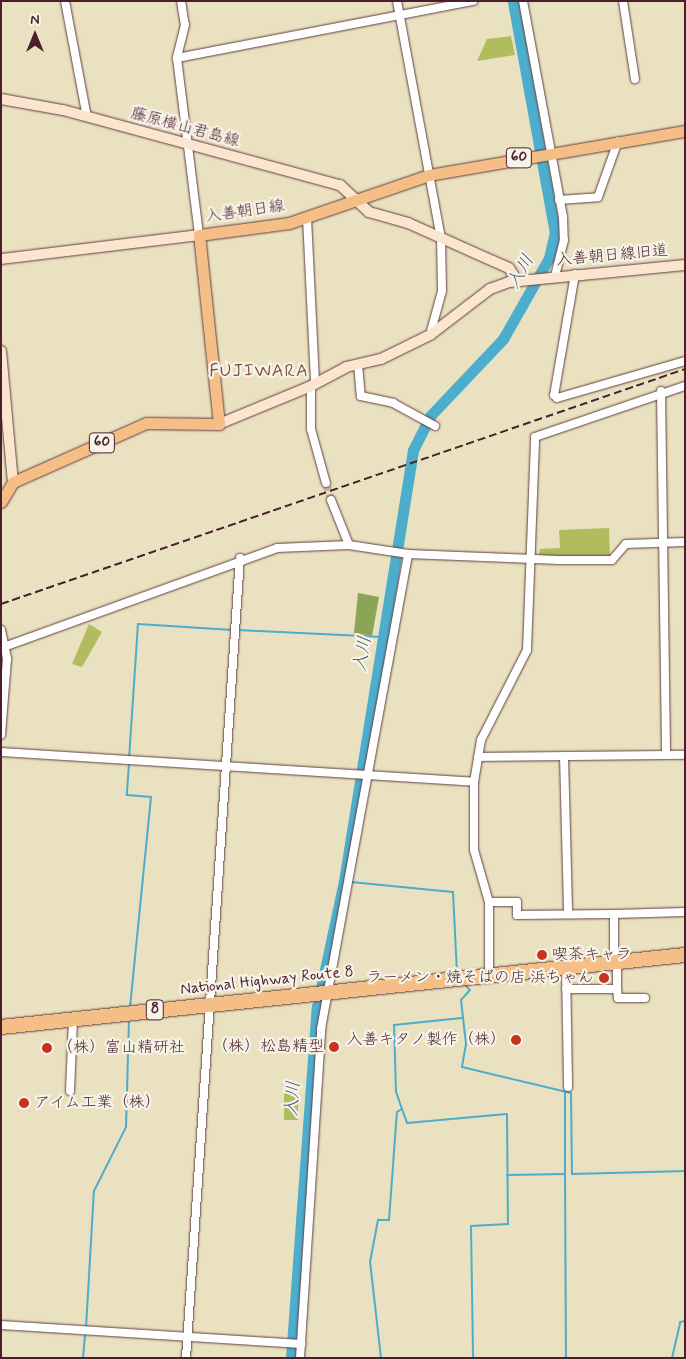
<!DOCTYPE html>
<meta charset="utf-8">
<style>
body{margin:0}
#map{position:relative;width:686px;height:1359px;overflow:hidden;background:#e9e1bf;font-family:Mynerve,"Klee One",sans-serif}
div>[style]{position:absolute}
[style*='--x']{left:calc(var(--x)*1px);top:calc(var(--y)*1px);width:calc(var(--w)*1px);rotate:calc(var(--a)*1deg)}
.green>*{inset:0;background:#b0bc5e;transform-origin:0 0}
.forest>*{inset:0;background:#8ca455}
.stream>*{height:2px;margin:-1px;padding:0 1px;transform-origin:1px;border-radius:1px;background:#4dadcc}
.river>*{height:11px;margin:-5.5px;padding:0 5.5px;transform-origin:5.5px;border-radius:5.5px;background:#4dadcc}
.street-tunnel>*{height:8px;margin-top:-4px;transform-origin:0;background:repeating-linear-gradient(90deg,#c9baa1 0 8px,transparent 0 12px)}
.roads{filter:drop-shadow(0 0 1px #623c41) drop-shadow(0 0 1px #623c41)}
.street>*{height:8px;margin:-4px;padding:0 4px;transform-origin:4px;border-radius:4px;background:#fff}
.secondary>*{height:10px;margin:-5px;padding:0 5px;transform-origin:5px;border-radius:5px;background:#fbe5cf}
.primary>*{height:11px;margin:-5.5px;padding:0 5.5px;transform-origin:5.5px;border-radius:5.5px;background:#f6be87}
.highway>*{height:14px;margin:-7px;padding:0 7px;transform-origin:7px;border-radius:7px;background:#f6be87}
.rail>*{height:2px;margin-top:-1px;transform-origin:0;background:repeating-linear-gradient(90deg,#4a1f2b 0 8px,transparent 0 12px)}
.dots>*{width:14px;height:14px;translate:-50% -50%;box-sizing:border-box;border:2px solid #f7f3e8;border-radius:50%}
span{translate:-50% -50%;white-space:nowrap;text-align:center;line-height:1.15;-webkit-text-stroke:4.5px #f7f3e8;paint-order:stroke}
.shield-label span{padding:1px 4px;background:#f7f3e8;border:1px solid;border-radius:4px;-webkit-text-stroke-width:0}
.shield-label{font-size:15px;color:#4a1f2b;font-weight:700}
.street-label{font-size:16px;color:#4a1f2b}
.poi-label{font-size:16px;color:#4a1f2b}
.left{translate:0 -50%;text-align:left}
.right{translate:-100% -50%;text-align:right}
.water-label{font-size:18px;color:#4b586b;font-style:italic}
.neighbourhood-label{font-size:18px;color:#814a43;letter-spacing:1px}
.frame{position:absolute;inset:0;border:2px solid #4a1f2b;pointer-events:none}
.north{position:absolute;left:10px;top:10px;width:50px;height:50px;-webkit-text-stroke:4px #f7f3e8;paint-order:stroke;rotate:0deg;font-size:14px;font-weight:700;line-height:20px;text-align:center;color:#4a1f2b}
.north::after{content:'';display:block;margin:auto;width:18px;height:22px;background:#4a1f2b;clip-path:polygon(50% 0,100% 100%,50% 72%,0 100%)}
</style>
<div id="map">
<div class="green">
<div style="clip-path:polygon(511px 36px,515px 55px,477px 61px,487px 39px)"></div>
<div style="clip-path:polygon(609px 528px,610px 556px,539px 556px,540px 549px,560px 548px,559px 530px)"></div>
<div style="clip-path:polygon(89px 624px,102px 632px,82px 667px,72px 664px)"></div>
<div style="left:284px;top:1093px;width:14px;height:27px"></div>
</div>
<div class="forest">
<div style="clip-path:polygon(358px 593px,379px 597px,372px 636px,354px 633px)"></div>
</div>
<div class="stream">
<div style="--x:238;--y:630;--w:145;--a:2.8"></div>
<div style="--x:129;--y:759;--w:135;--a:-86.2"></div>
<div style="--x:138;--y:624;--w:95;--a:3.6"></div>
<div style="--x:129;--y:763;--w:32;--a:94"></div>
<div style="--x:127;--y:795;--w:24;--a:5"></div>
<div style="--x:151;--y:797;--w:212;--a:95.7"></div>
<div style="--x:351;--y:882;--w:102;--a:5.6"></div>
<div style="--x:453;--y:892;--w:82;--a:87.2"></div>
<div style="--x:464;--y:984;--w:8;--a:45"></div>
<div style="--x:470;--y:990;--w:13;--a:132"></div>
<div style="--x:461;--y:1000;--w:44;--a:83.5"></div>
<div style="--x:466;--y:1044;--w:23;--a:100"></div>
<div style="--x:462;--y:1067;--w:112;--a:13.4"></div>
<div style="--x:571;--y:1093;--w:81;--a:89.3"></div>
<div style="--x:572;--y:1174;--w:113;--a:-1.5"></div>
<div style="--x:402;--y:1109;--w:15;--a:70"></div>
<div style="--x:407;--y:1123;--w:100;--a:-5.1"></div>
<div style="--x:507;--y:1114;--w:110;--a:89.5"></div>
<div style="--x:508;--y:1224;--w:37;--a:177"></div>
<div style="--x:471;--y:1226;--w:132;--a:89.1"></div>
<div style="--x:565;--y:1174;--w:184;--a:89.7"></div>
<div style="--x:507;--y:1175;--w:58;--a:-1"></div>
<div style="--x:565;--y:1174;--w:81;--a:-90"></div>
<div style="--x:86;--y:1328;--w:137;--a:-86.7"></div>
<div style="--x:94;--y:1191;--w:72;--a:-63.4"></div>
<div style="--x:126;--y:1127;--w:109;--a:-88.4"></div>
<div style="--x:83;--y:1358;--w:25;--a:-85"></div>
<div style="--x:381;--y:1358;--w:97;--a:-96.5"></div>
<div style="--x:370;--y:1262;--w:43;--a:-79.2"></div>
<div style="--x:378;--y:1220;--w:11;--a:0"></div>
<div style="--x:389;--y:1220;--w:108;--a:-85.8"></div>
<div style="--x:397;--y:1112;--w:6;--a:-31"></div>
<div style="--x:402;--y:1109;--w:18;--a:-109"></div>
<div style="--x:396;--y:1092;--w:67;--a:-91.7"></div>
<div style="--x:394;--y:1025;--w:68;--a:-5.9"></div>
<div style="--x:672;--y:1358;--w:37;--a:-77"></div>
<div style="--x:680;--y:1322;--w:5;--a:-11"></div>
</div>
<div class="river">
<div style="--x:291;--y:1358;--w:352;--a:-85.8"></div>
<div style="--x:317;--y:1007;--w:129;--a:-77.9"></div>
<div style="--x:344;--y:881;--w:436;--a:-80.9"></div>
<div style="--x:413;--y:450;--w:39;--a:-63"></div>
<div style="--x:431;--y:415;--w:105;--a:-46.5"></div>
<div style="--x:503;--y:339;--w:93;--a:-60.4"></div>
<div style="--x:549;--y:258;--w:26;--a:-77"></div>
<div style="--x:555;--y:233;--w:236;--a:-100.3"></div>
</div>
<div class="street-tunnel">
<div style="--x:326;--y:483;--w:18;--a:74"></div>
</div>
<div class="roads">
<div class="street">
<div style="--x:65;--y:1;--w:118;--a:79.3"></div>
<div style="--x:181;--y:1;--w:24;--a:81"></div>
<div style="--x:185;--y:25;--w:34;--a:104"></div>
<div style="--x:177;--y:58;--w:178;--a:82.9"></div>
<div style="--x:397;--y:1;--w:241;--a:79.5"></div>
<div style="--x:441;--y:238;--w:53;--a:88.9"></div>
<div style="--x:442;--y:291;--w:46;--a:105.3"></div>
<div style="--x:523;--y:1;--w:220;--a:79.5"></div>
<div style="--x:563;--y:217;--w:23;--a:88"></div>
<div style="--x:564;--y:240;--w:37;--a:104"></div>
<div style="--x:623;--y:1;--w:79;--a:81.3"></div>
<div style="--x:177;--y:58;--w:302;--a:-10.9"></div>
<div style="--x:559;--y:200;--w:39;--a:-4"></div>
<div style="--x:598;--y:197;--w:59;--a:-70.3"></div>
<div style="--x:307;--y:218;--w:166;--a:87.2"></div>
<div style="--x:575;--y:274;--w:123;--a:99.8"></div>
<div style="--x:554;--y:395;--w:4;--a:45"></div>
<div style="--x:557;--y:398;--w:133;--a:-16.1"></div>
<div style="--x:358;--y:364;--w:32;--a:85"></div>
<div style="--x:361;--y:396;--w:33;--a:12"></div>
<div style="--x:393;--y:403;--w:48;--a:28.7"></div>
<div style="--x:311;--y:386;--w:43;--a:90"></div>
<div style="--x:311;--y:429;--w:56;--a:74.5"></div>
<div style="--x:661;--y:391;--w:364;--a:89.2"></div>
<div style="--x:331;--y:500;--w:48;--a:68.2"></div>
<div style="--x:1;--y:630;--w:30;--a:78"></div>
<div style="--x:7;--y:659;--w:76;--a:94.5"></div>
<div style="--x:1;--y:648;--w:294;--a:-19.9"></div>
<div style="--x:277;--y:548;--w:72;--a:-2.4"></div>
<div style="--x:349;--y:545;--w:60;--a:8.7"></div>
<div style="--x:408;--y:554;--w:151;--a:2.3"></div>
<div style="--x:559;--y:560;--w:53;--a:0"></div>
<div style="--x:612;--y:560;--w:21;--a:-49"></div>
<div style="--x:626;--y:544;--w:59;--a:-1.9"></div>
<div style="--x:1;--y:752;--w:474;--a:3.6"></div>
<div style="--x:564;--y:756;--w:158;--a:88.5"></div>
<div style="--x:478;--y:757;--w:207;--a:-0.6"></div>
<div style="--x:489;--y:902;--w:28;--a:0"></div>
<div style="--x:517;--y:902;--w:13;--a:90"></div>
<div style="--x:517;--y:915;--w:97;--a:-0.6"></div>
<div style="--x:614;--y:914;--w:49;--a:90"></div>
<div style="--x:614;--y:914;--w:71;--a:-1.6"></div>
<div style="--x:566;--y:968;--w:119;--a:89"></div>
<div style="--x:489;--y:975;--w:73;--a:-90"></div>
<div style="--x:489;--y:902;--w:54;--a:-106.1"></div>
<div style="--x:474;--y:850;--w:68;--a:-90"></div>
<div style="--x:474;--y:782;--w:43;--a:-80.5"></div>
<div style="--x:481;--y:740;--w:101;--a:-62.9"></div>
<div style="--x:527;--y:650;--w:213;--a:-87.8"></div>
<div style="--x:535;--y:437;--w:158;--a:-18.8"></div>
<div style="--x:566;--y:989;--w:51;--a:0"></div>
<div style="--x:617;--y:989;--w:27;--a:-90"></div>
<div style="--x:617;--y:989;--w:9;--a:84"></div>
<div style="--x:618;--y:998;--w:27;--a:0"></div>
<div style="--x:70;--y:1091;--w:72;--a:-87.6"></div>
<div style="--x:1;--y:1325;--w:301;--a:3.6"></div>
<div style="--x:186;--y:1358;--w:802;--a:-86.14"></div>
<div style="--x:300;--y:1358;--w:330;--a:-86.3"></div>
<div style="--x:321;--y:1029;--w:483;--a:-79.6"></div>
</div>
<div class="secondary">
<div style="--x:1;--y:99;--w:63;--a:10.1"></div>
<div style="--x:63;--y:110;--w:287;--a:15.2"></div>
<div style="--x:340;--y:185;--w:40;--a:43"></div>
<div style="--x:369;--y:212;--w:41;--a:15.8"></div>
<div style="--x:408;--y:223;--w:93;--a:24.1"></div>
<div style="--x:493;--y:261;--w:17;--a:24"></div>
<div style="--x:509;--y:268;--w:15;--a:58"></div>
<div style="--x:1;--y:259;--w:199;--a:-6.9"></div>
<div style="--x:1;--y:351;--w:132;--a:84.8"></div>
<div style="--x:219;--y:424;--w:100;--a:-22.4"></div>
<div style="--x:311;--y:386;--w:40;--a:-28"></div>
<div style="--x:346;--y:367;--w:36;--a:-13"></div>
<div style="--x:381;--y:359;--w:55;--a:-26.1"></div>
<div style="--x:430;--y:335;--w:76;--a:-37.5"></div>
<div style="--x:490;--y:289;--w:20;--a:-20"></div>
<div style="--x:509;--y:282;--w:177;--a:-5.5"></div>
</div>
<div class="primary">
<div style="--x:1;--y:502;--w:23;--a:-59"></div>
<div style="--x:13;--y:482;--w:145;--a:-23.9"></div>
<div style="--x:146;--y:423;--w:73;--a:0.8"></div>
<div style="--x:219;--y:424;--w:190;--a:-96"></div>
<div style="--x:199;--y:235;--w:91;--a:-7.6"></div>
<div style="--x:289;--y:223;--w:148;--a:-18.9"></div>
<div style="--x:429;--y:175;--w:260;--a:-9.8"></div>
</div>
<div class="highway">
<div style="--x:1;--y:1027;--w:688;--a:-6.01"></div>
</div>
</div>
<div class="rail">
<div style="--x:1;--y:604;--w:723;--a:-18.96"></div>
</div>
<div class="dots">
<div style="left:542px;top:955px;background:#c8321e"></div>
<div style="left:604px;top:978px;background:#c8321e"></div>
<div style="left:516px;top:1040px;background:#c8321e"></div>
<div style="left:334px;top:1047px;background:#c8321e"></div>
<div style="left:47px;top:1048px;background:#c8321e"></div>
<div style="left:24px;top:1103px;background:#c8321e"></div>
</div>
<div class="shield-label">
<span style="left:519px;top:158px">60</span>
<span style="left:102px;top:443px">60</span>
<span style="left:155px;top:1010px">8</span>
</div>
<div class="street-label">
<span style="left:185px;top:128px;rotate:15deg">藤原横山君島線</span>
<span style="left:245px;top:212px;rotate:-8deg">入善朝日線</span>
<span style="left:612px;top:256px;rotate:-5deg">入善朝日線旧道</span>
<span style="left:267px;top:981px;rotate:-6deg">National Highway Route 8</span>
</div>
<div class="poi-label">
<span class="left" style="left:552px;top:955px">喫茶キャラ</span>
<span class="right" style="left:594px;top:978px">ラーメン・焼そばの店 浜ちゃん</span>
<span class="right" style="left:506px;top:1040px">入善キタノ製作（株）</span>
<span class="right" style="left:324px;top:1047px">（株）松島精型</span>
<span class="left" style="left:57px;top:1048px">（株）富山精研社</span>
<span class="left" style="left:34px;top:1103px">アイム工業（株）</span>
</div>
<div class="water-label">
<span style="left:521px;top:272px;rotate:-60deg">入川</span>
<span style="left:363px;top:654px;rotate:-81deg">入川</span>
<span style="left:293px;top:1099px;rotate:-86deg">入川</span>
</div>
<div class="neighbourhood-label">
<span style="left:259px;top:371px">FUJIWARA</span>
</div>
<div class="frame"></div>
<div class="north">N</div>
</div>
